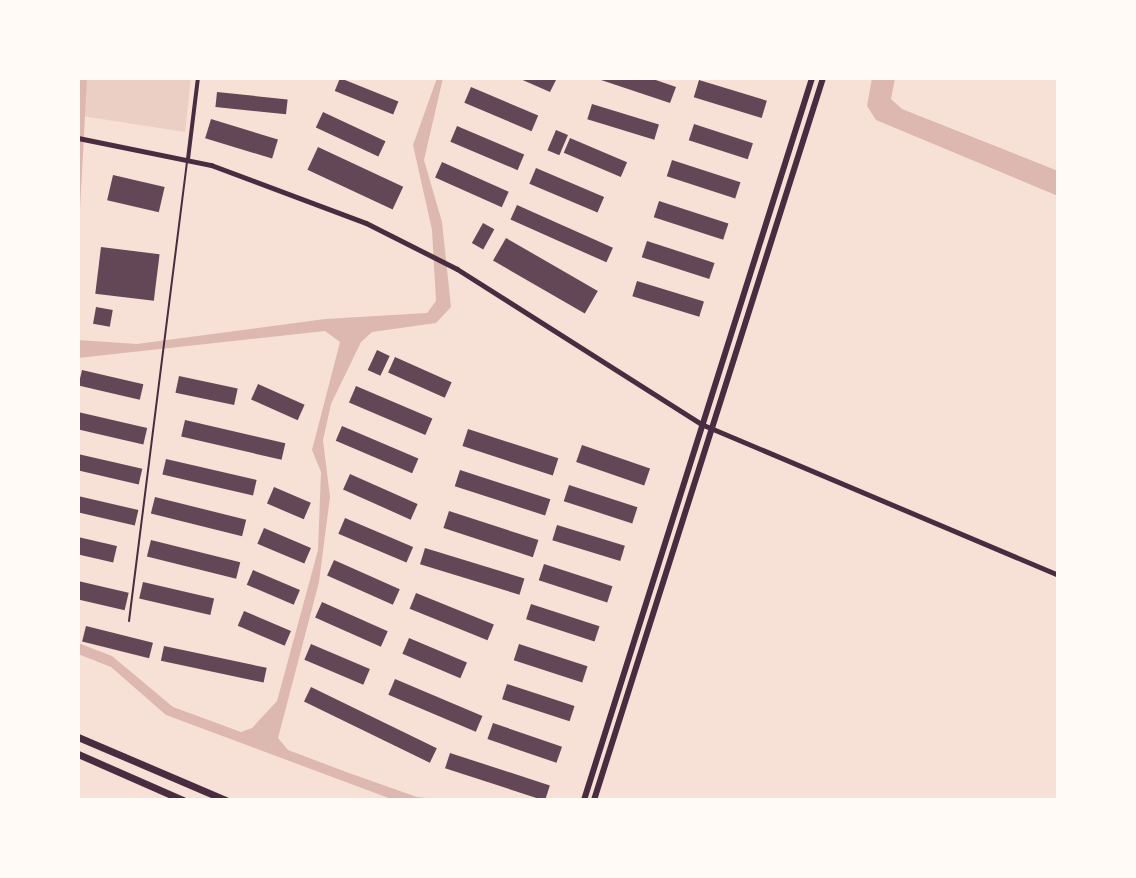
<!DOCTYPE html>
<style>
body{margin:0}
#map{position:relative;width:1136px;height:878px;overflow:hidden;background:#f7e1d7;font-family:"PT Serif",serif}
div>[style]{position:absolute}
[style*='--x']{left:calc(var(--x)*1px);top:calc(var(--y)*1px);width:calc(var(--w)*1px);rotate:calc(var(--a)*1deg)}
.green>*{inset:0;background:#ebcfc5}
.water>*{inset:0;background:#dcb8b0}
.building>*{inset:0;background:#644757;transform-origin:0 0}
.service>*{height:2px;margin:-1px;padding:0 1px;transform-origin:1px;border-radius:1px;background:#4a2c40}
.minor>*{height:4px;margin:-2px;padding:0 2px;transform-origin:2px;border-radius:2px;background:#4a2c40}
.tertiary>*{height:5px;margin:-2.5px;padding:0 2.5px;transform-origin:2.5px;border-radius:2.5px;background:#4a2c40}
.secondary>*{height:6px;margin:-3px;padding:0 3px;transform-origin:3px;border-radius:3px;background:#4a2c40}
.primary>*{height:7px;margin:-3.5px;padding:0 3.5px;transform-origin:3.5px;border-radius:3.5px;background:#4a2c40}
span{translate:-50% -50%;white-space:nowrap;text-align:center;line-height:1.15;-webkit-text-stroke:8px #fffaf5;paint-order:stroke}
.frame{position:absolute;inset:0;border:80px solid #fffaf5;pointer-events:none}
</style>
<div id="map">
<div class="green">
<div style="clip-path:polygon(87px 78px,191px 78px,185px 132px,82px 116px)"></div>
</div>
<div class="water">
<div style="clip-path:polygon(78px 78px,87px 78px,78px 247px)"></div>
<div style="clip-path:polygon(437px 78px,443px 78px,424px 160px,442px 222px,451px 307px,436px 323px,372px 332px,361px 342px,331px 404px,323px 440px,330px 497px,319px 582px,278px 738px,288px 750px,349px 773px,417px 797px,447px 800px,394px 800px,166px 715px,111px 667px,78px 654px,78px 643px,112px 656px,173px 707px,241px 732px,252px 728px,277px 701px,318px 550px,321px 472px,312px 450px,340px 342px,325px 331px,78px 358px,78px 340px,137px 344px,325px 319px,427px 313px,436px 301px,432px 230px,413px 145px)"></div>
<div style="clip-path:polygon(872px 78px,895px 78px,891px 99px,902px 109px,1058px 171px,1058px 196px,876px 120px,867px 106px)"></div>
</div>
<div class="building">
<div style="left:340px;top:78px;width:63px;height:14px;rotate:22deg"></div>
<div style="clip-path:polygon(518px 78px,557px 78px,550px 92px)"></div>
<div style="clip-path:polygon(595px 78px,650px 78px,676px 87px,670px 103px)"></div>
<div style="left:699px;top:80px;width:71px;height:18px;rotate:17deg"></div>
<div style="left:471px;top:87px;width:73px;height:17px;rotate:23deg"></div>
<div style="left:217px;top:92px;width:71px;height:15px;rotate:6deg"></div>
<div style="left:592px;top:104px;width:70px;height:16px;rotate:17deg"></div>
<div style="left:323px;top:112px;width:69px;height:17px;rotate:25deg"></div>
<div style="left:211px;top:119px;width:70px;height:20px;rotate:17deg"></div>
<div style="left:694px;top:124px;width:62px;height:17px;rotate:18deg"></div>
<div style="left:457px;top:126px;width:73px;height:17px;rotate:23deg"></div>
<div style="left:556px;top:130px;width:13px;height:22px;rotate:23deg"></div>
<div style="left:570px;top:138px;width:62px;height:16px;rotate:23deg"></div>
<div style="left:318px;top:147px;width:94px;height:25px;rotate:25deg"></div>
<div style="left:672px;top:160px;width:72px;height:17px;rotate:18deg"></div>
<div style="left:442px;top:162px;width:73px;height:17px;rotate:24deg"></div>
<div style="left:536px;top:168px;width:74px;height:17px;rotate:23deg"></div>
<div style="left:113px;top:175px;width:53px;height:26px;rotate:13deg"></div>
<div style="left:659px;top:201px;width:73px;height:17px;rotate:18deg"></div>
<div style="left:517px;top:205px;width:105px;height:16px;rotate:24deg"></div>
<div style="left:483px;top:223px;width:13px;height:23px;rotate:29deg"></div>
<div style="left:506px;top:238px;width:106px;height:26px;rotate:30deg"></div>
<div style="left:647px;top:241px;width:71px;height:17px;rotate:18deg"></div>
<div style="left:101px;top:247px;width:59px;height:47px;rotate:7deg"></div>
<div style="left:637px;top:281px;width:70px;height:16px;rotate:17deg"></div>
<div style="left:96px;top:307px;width:17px;height:17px;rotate:10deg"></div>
<div style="left:377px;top:350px;width:14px;height:22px;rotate:25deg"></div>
<div style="left:395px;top:357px;width:62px;height:17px;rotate:24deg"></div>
<div style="left:82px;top:370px;width:63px;height:16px;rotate:13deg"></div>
<div style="left:179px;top:376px;width:60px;height:17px;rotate:12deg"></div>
<div style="left:258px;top:384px;width:51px;height:17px;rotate:24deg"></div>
<div style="left:356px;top:386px;width:83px;height:18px;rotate:23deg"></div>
<div style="left:78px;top:412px;width:71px;height:17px;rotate:13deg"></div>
<div style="left:185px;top:420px;width:103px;height:17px;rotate:13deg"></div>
<div style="left:342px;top:426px;width:83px;height:16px;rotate:23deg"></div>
<div style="left:468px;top:429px;width:95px;height:18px;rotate:18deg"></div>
<div style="left:582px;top:445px;width:72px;height:18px;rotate:19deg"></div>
<div style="left:78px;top:454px;width:66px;height:16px;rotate:13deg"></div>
<div style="left:166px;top:459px;width:93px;height:16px;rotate:13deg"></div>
<div style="left:460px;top:470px;width:95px;height:17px;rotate:18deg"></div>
<div style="left:350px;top:474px;width:74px;height:17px;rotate:24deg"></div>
<div style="left:569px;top:485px;width:72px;height:17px;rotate:18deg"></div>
<div style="left:274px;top:487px;width:40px;height:18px;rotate:23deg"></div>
<div style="left:78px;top:496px;width:62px;height:16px;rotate:13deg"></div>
<div style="left:155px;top:497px;width:94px;height:17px;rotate:14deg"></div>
<div style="left:449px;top:511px;width:94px;height:18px;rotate:18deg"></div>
<div style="left:345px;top:518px;width:74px;height:17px;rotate:23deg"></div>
<div style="left:557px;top:525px;width:71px;height:16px;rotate:17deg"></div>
<div style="left:264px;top:528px;width:51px;height:17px;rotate:23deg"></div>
<div style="left:78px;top:537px;width:40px;height:17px;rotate:13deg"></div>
<div style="left:151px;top:540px;width:92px;height:17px;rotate:14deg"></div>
<div style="left:425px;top:548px;width:104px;height:17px;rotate:17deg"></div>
<div style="left:334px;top:560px;width:72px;height:17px;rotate:24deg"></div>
<div style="left:544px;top:564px;width:72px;height:17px;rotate:18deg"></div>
<div style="left:253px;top:570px;width:51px;height:16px;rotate:23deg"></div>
<div style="left:78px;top:581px;width:52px;height:18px;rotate:13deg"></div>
<div style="left:143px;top:582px;width:73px;height:17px;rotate:13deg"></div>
<div style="left:416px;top:593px;width:84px;height:17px;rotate:22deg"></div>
<div style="left:322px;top:602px;width:72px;height:17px;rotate:24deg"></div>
<div style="left:531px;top:604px;width:72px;height:16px;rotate:18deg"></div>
<div style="left:244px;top:611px;width:51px;height:16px;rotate:23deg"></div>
<div style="left:86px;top:626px;width:69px;height:16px;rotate:14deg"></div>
<div style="left:409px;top:638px;width:63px;height:17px;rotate:23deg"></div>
<div style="left:311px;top:644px;width:64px;height:17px;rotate:23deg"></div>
<div style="left:519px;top:644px;width:72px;height:17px;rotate:18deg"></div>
<div style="left:164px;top:646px;width:105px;height:15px;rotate:12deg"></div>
<div style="left:395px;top:679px;width:95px;height:17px;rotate:23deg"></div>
<div style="left:507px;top:684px;width:71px;height:16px;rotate:18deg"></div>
<div style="left:311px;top:687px;width:140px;height:16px;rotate:26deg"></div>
<div style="left:493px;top:723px;width:73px;height:17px;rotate:19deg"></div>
<div style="left:450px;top:753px;width:105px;height:16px;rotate:18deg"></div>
</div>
<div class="service">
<div style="--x:129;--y:621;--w:463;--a:-82.8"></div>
</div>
<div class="minor">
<div style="--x:188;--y:159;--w:82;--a:-83"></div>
</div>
<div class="tertiary">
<div style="--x:78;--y:138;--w:136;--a:11.5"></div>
<div style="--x:211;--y:165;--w:165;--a:20.5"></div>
<div style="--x:366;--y:223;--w:102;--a:26.8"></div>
<div style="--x:457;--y:269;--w:289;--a:32.4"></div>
<div style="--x:701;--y:424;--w:388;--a:22.9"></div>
</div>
<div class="secondary">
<div style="--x:584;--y:800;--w:757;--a:-72.47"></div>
<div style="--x:594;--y:800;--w:757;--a:-72.4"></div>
</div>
<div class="primary">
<div style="--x:78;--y:737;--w:161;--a:23.1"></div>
<div style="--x:78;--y:754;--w:115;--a:23.7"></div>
</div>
<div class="frame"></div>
</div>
